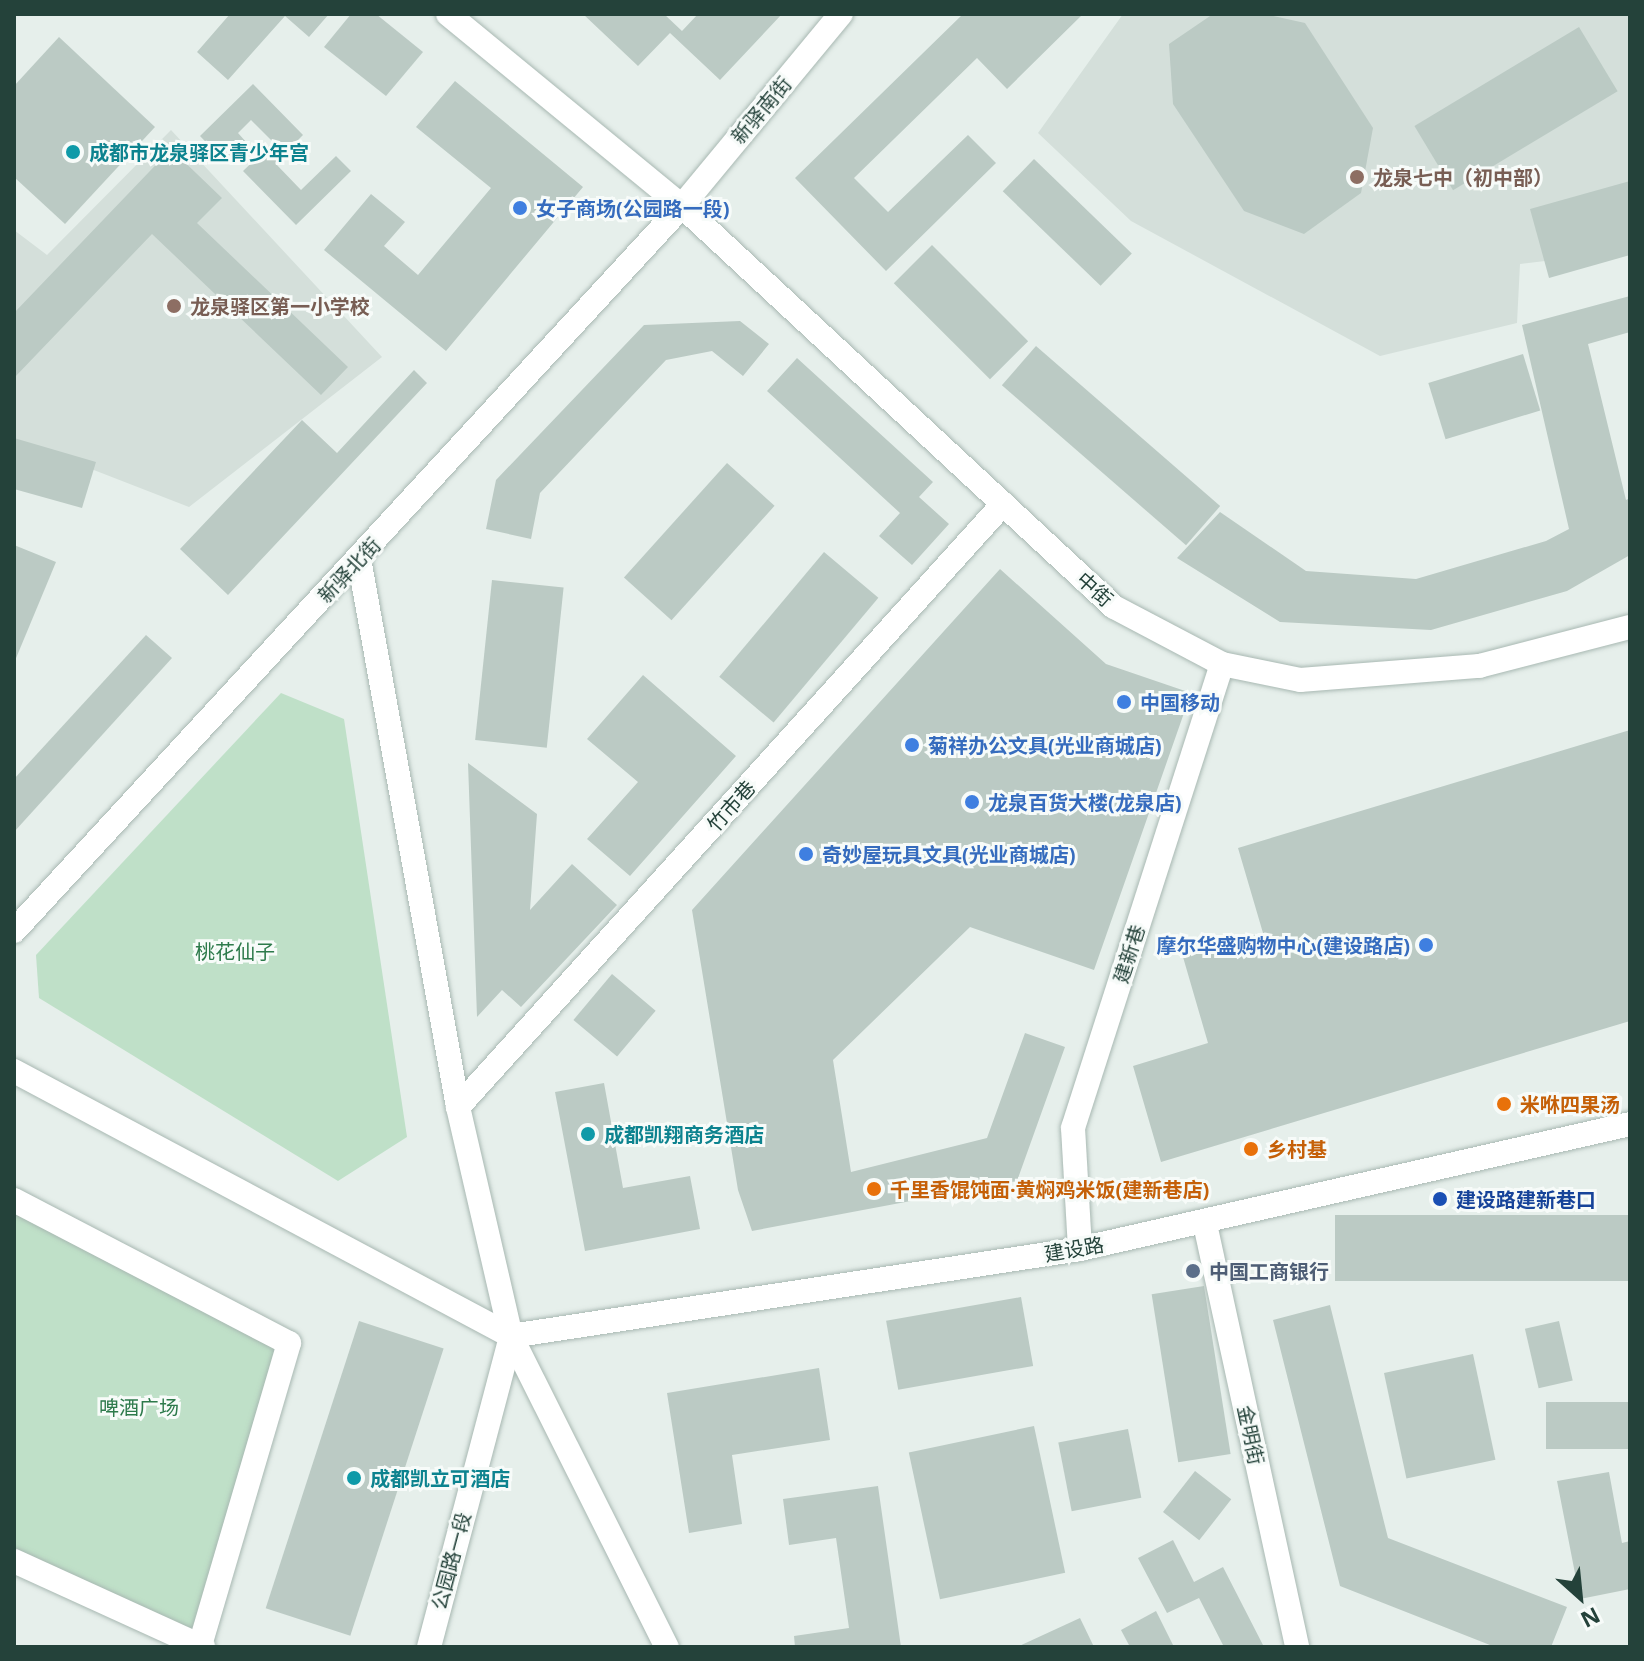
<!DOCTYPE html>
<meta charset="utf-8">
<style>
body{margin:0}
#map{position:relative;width:1644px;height:1661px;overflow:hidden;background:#e6efeb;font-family:"Noto Sans","Noto Sans SC",sans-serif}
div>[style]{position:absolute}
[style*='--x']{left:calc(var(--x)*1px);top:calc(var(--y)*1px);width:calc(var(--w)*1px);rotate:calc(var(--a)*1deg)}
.built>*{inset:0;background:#d4dfda}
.green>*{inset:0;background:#bfe0c8}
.building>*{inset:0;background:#bbcac4;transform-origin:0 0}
.roads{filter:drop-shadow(0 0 2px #a8b8b2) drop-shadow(0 0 2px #a8b8b2)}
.minor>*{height:24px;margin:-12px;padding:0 12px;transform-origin:12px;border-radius:12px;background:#fff}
.dots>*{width:22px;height:22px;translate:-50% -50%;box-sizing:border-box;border:4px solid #f7fbf9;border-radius:50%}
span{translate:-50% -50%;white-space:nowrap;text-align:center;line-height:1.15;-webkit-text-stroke:6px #f7fbf9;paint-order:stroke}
.street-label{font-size:20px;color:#24423a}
.culture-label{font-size:20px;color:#0d838f;font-weight:700}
.left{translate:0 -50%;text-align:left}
.education-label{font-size:20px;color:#785e54;font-weight:700}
.shop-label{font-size:20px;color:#366cbe;font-weight:700}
.right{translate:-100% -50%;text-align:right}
.park-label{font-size:20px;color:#2d7a4b}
.food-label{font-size:20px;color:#c56008;font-weight:700}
.transit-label{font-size:20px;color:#164399;font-weight:700}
.service-label{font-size:20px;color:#4e5e75;font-weight:700}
.frame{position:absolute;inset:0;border:16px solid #24423a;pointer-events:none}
.north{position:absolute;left:1540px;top:1557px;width:80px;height:80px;-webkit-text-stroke:6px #f7fbf9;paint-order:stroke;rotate:153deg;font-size:22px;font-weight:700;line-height:32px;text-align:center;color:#24423a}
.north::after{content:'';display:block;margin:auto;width:28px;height:36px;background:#24423a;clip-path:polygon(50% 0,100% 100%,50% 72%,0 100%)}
</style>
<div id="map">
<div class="built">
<div style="clip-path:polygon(1123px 14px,1629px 14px,1630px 251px,1520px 264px,1517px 323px,1380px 356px,1131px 221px,1038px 133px)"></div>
<div style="clip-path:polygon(171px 130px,382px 357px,189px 507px,14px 439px,14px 230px,47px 255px)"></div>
</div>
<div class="green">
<div style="clip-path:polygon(281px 693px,344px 719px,407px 1137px,338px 1181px,39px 998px,36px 955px)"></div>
<div style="clip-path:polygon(14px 1200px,289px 1343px,200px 1646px,14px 1561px)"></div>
</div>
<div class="building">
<div style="clip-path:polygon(230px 14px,329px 14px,309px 37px,285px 16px,228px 80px,197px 52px)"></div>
<div style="clip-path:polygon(351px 14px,376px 14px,423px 52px,386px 96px,324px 47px)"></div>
<div style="clip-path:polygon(583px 14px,664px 14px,682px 31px,698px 14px,782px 14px,720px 80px,670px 33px,638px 66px)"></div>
<div style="clip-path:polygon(963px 14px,1083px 14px,1007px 89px,977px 58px,854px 178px,888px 212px,968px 135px,996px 163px,886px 271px,795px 178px)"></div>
<div style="clip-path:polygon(1213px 14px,1264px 14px,1305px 23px,1373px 128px,1361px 193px,1304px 234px,1244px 211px,1173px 104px,1169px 44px)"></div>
<div style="left:1579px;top:27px;width:75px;height:192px;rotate:59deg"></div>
<div style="clip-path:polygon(59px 37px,155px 127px,65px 224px,14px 177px,14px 86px)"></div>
<div style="clip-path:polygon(455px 81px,583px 187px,446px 351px,324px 250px,371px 194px,405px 222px,384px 246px,418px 275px,491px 188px,416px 127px)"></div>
<div style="clip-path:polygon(253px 84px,303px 135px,275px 163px,301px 190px,336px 156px,351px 171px,296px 225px,243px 171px,273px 142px,251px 120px,238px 133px,247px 143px,226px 163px,200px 136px)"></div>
<div style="clip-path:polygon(171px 149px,222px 198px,197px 223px,348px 367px,321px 395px,152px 234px,14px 378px,14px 313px)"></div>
<div style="left:1034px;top:159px;width:136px;height:45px;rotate:44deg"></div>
<div style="clip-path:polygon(1630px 181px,1630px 255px,1549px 278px,1530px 209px)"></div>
<div style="left:932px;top:245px;width:136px;height:54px;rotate:45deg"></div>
<div style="clip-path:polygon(1630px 296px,1630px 332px,1588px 344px,1626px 500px,1630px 498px,1630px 555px,1567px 591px,1431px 630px,1280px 622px,1177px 558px,1220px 512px,1306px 571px,1416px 579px,1546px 541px,1569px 529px,1522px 325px)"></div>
<div style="clip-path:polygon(740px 321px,769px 344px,743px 376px,712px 351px,666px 360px,540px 493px,531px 539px,486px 529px,496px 480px,644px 325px)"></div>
<div style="left:1036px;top:346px;width:244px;height:52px;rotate:41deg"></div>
<div style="left:1523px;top:354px;width:59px;height:99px;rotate:73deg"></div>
<div style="clip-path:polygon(797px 358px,933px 482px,919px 497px,949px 524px,912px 565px,879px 536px,900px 513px,767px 391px)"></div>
<div style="clip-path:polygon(414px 370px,427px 383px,228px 595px,180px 549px,302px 420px,337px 453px)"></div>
<div style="clip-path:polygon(14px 438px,96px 462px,82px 508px,14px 489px)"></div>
<div style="left:727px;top:463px;width:64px;height:154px;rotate:42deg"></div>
<div style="clip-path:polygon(14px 545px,56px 562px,14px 663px)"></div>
<div style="left:824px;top:552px;width:71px;height:163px;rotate:40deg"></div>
<div style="clip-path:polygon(1000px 569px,1106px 664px,1191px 693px,1094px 970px,970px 927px,833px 1060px,851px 1172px,987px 1138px,1025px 1033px,1065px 1047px,1017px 1181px,752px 1231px,738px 1190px,692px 910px)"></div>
<div style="left:492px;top:580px;width:72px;height:161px;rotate:6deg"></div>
<div style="clip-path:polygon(146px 635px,172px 658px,14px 832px,14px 779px)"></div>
<div style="clip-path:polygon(643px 675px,736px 756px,630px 876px,587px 839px,638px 782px,587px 739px)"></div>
<div style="clip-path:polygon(1630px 730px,1630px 1021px,1161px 1162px,1133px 1066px,1208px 1043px,1183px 957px,1263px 933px,1238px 848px)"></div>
<div style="clip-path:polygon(468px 763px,537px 814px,530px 910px,572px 864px,617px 905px,521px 1007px,502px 990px,477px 1017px)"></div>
<div style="left:612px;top:974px;width:57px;height:60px;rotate:40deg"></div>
<div style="clip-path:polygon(604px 1083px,623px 1188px,690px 1176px,700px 1229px,585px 1251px,555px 1092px)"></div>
<div style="left:1630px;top:1215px;width:66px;height:295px;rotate:90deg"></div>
<div style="left:1204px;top:1286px;width:170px;height:53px;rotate:81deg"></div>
<div style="left:1021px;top:1297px;width:70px;height:137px;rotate:80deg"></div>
<div style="clip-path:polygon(1330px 1305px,1388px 1538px,1567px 1607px,1551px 1647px,1495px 1647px,1340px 1586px,1273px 1320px)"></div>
<div style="left:359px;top:1321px;width:89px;height:302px;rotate:18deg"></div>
<div style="left:1559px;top:1321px;width:61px;height:35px;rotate:77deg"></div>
<div style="left:1473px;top:1354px;width:108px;height:91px;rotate:78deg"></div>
<div style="clip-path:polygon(819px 1368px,830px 1440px,732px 1455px,742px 1524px,689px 1533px,667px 1393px)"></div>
<div style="left:1630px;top:1402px;width:47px;height:84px;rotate:90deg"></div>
<div style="left:1034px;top:1426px;width:150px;height:128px;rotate:78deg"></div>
<div style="left:1128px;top:1429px;width:70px;height:71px;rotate:79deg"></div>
<div style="left:1195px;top:1471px;width:46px;height:52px;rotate:38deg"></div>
<div style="clip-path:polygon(1609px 1472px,1622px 1543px,1630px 1541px,1630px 1589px,1580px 1599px,1557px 1481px)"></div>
<div style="clip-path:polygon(878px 1486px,901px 1647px,795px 1647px,794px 1636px,849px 1628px,836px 1538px,789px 1545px,783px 1499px)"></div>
<div style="clip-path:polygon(1173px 1540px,1194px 1582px,1223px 1567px,1264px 1647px,1224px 1647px,1199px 1598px,1167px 1613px,1138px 1558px)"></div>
<div style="clip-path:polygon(1156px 1611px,1174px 1647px,1130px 1647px,1121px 1630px)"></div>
<div style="clip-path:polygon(1080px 1618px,1094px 1647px,1017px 1647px)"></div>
</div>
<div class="roads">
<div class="minor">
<div style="--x:448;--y:14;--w:303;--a:39.4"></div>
<div style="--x:682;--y:206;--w:589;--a:42.87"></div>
<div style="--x:1114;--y:607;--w:122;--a:27.8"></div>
<div style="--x:1222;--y:664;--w:80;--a:11.6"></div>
<div style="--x:1300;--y:680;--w:180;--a:-4.5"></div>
<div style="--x:1479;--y:666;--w:156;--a:-14.5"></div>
<div style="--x:359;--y:559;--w:557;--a:79.76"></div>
<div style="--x:458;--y:1107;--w:235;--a:77"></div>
<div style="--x:511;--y:1336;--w:348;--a:63.4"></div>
<div style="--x:14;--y:931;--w:986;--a:-47.34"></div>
<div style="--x:682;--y:206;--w:249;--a:-50.4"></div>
<div style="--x:14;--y:1071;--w:563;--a:28.07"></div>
<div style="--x:458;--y:1107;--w:813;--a:-47.89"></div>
<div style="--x:14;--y:1200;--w:310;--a:27.5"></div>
<div style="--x:289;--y:1343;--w:316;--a:106.4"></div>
<div style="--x:1205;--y:1224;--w:433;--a:77.7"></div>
<div style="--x:1080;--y:1249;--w:121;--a:-93.3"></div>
<div style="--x:1073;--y:1128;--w:487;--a:-72.2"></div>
<div style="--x:511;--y:1336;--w:576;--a:-8.69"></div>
<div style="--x:1080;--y:1249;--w:564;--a:-12.8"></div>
<div style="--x:14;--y:1561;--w:208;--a:24.5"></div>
<div style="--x:429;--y:1647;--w:322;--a:-75.2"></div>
</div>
</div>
<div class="dots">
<div style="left:73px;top:152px;background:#0f9aa8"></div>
<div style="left:1357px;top:177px;background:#8d6e63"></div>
<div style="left:520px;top:208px;background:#3f7fe0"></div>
<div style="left:174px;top:306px;background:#8d6e63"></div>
<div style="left:1124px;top:702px;background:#3f7fe0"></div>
<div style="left:912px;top:745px;background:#3f7fe0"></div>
<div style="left:972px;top:802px;background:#3f7fe0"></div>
<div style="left:806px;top:854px;background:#3f7fe0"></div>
<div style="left:1426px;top:945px;background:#3f7fe0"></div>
<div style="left:1504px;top:1104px;background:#e8710a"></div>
<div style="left:588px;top:1134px;background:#0f9aa8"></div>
<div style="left:1251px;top:1149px;background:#e8710a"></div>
<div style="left:874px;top:1189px;background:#e8710a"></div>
<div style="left:1440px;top:1199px;background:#1a4fb4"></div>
<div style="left:1193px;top:1271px;background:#5c6f8a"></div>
<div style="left:354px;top:1478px;background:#0f9aa8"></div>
</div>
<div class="street-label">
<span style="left:761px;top:110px;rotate:-50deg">新驿南街</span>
<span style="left:349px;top:570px;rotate:-47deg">新驿北街</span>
<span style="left:1095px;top:589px;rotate:42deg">中街</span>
<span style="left:731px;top:806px;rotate:-48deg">竹市巷</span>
<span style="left:1129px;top:954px;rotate:-72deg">建新巷</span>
<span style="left:1074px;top:1249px;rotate:-10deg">建设路</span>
<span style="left:1251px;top:1435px;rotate:78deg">金明街</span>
<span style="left:451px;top:1561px;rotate:-75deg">公园路一段</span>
</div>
<div class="culture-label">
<span class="left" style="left:89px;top:152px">成都市龙泉驿区青少年宫</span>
<span class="left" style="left:604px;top:1134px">成都凯翔商务酒店</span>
<span class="left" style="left:370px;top:1478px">成都凯立可酒店</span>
</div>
<div class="education-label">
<span class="left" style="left:1373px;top:177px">龙泉七中（初中部）</span>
<span class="left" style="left:190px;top:306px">龙泉驿区第一小学校</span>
</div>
<div class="shop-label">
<span class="left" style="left:536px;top:208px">女子商场(公园路一段)</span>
<span class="left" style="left:1140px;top:702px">中国移动</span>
<span class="left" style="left:928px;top:745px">菊祥办公文具(光业商城店)</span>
<span class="left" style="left:988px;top:802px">龙泉百货大楼(龙泉店)</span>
<span class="left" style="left:822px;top:854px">奇妙屋玩具文具(光业商城店)</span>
<span class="right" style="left:1410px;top:945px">摩尔华盛购物中心(建设路店)</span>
</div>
<div class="park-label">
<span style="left:235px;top:951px">桃花仙子</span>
<span style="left:139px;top:1407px">啤酒广场</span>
</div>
<div class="food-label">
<span class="left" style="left:1520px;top:1104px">米咻四果汤</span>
<span class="left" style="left:1267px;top:1149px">乡村基</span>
<span class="left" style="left:890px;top:1189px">千里香馄饨面·黄焖鸡米饭(建新巷店)</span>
</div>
<div class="transit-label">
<span class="left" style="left:1456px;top:1199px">建设路建新巷口</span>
</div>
<div class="service-label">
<span class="left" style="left:1209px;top:1271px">中国工商银行</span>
</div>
<div class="frame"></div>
<div class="north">N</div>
</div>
